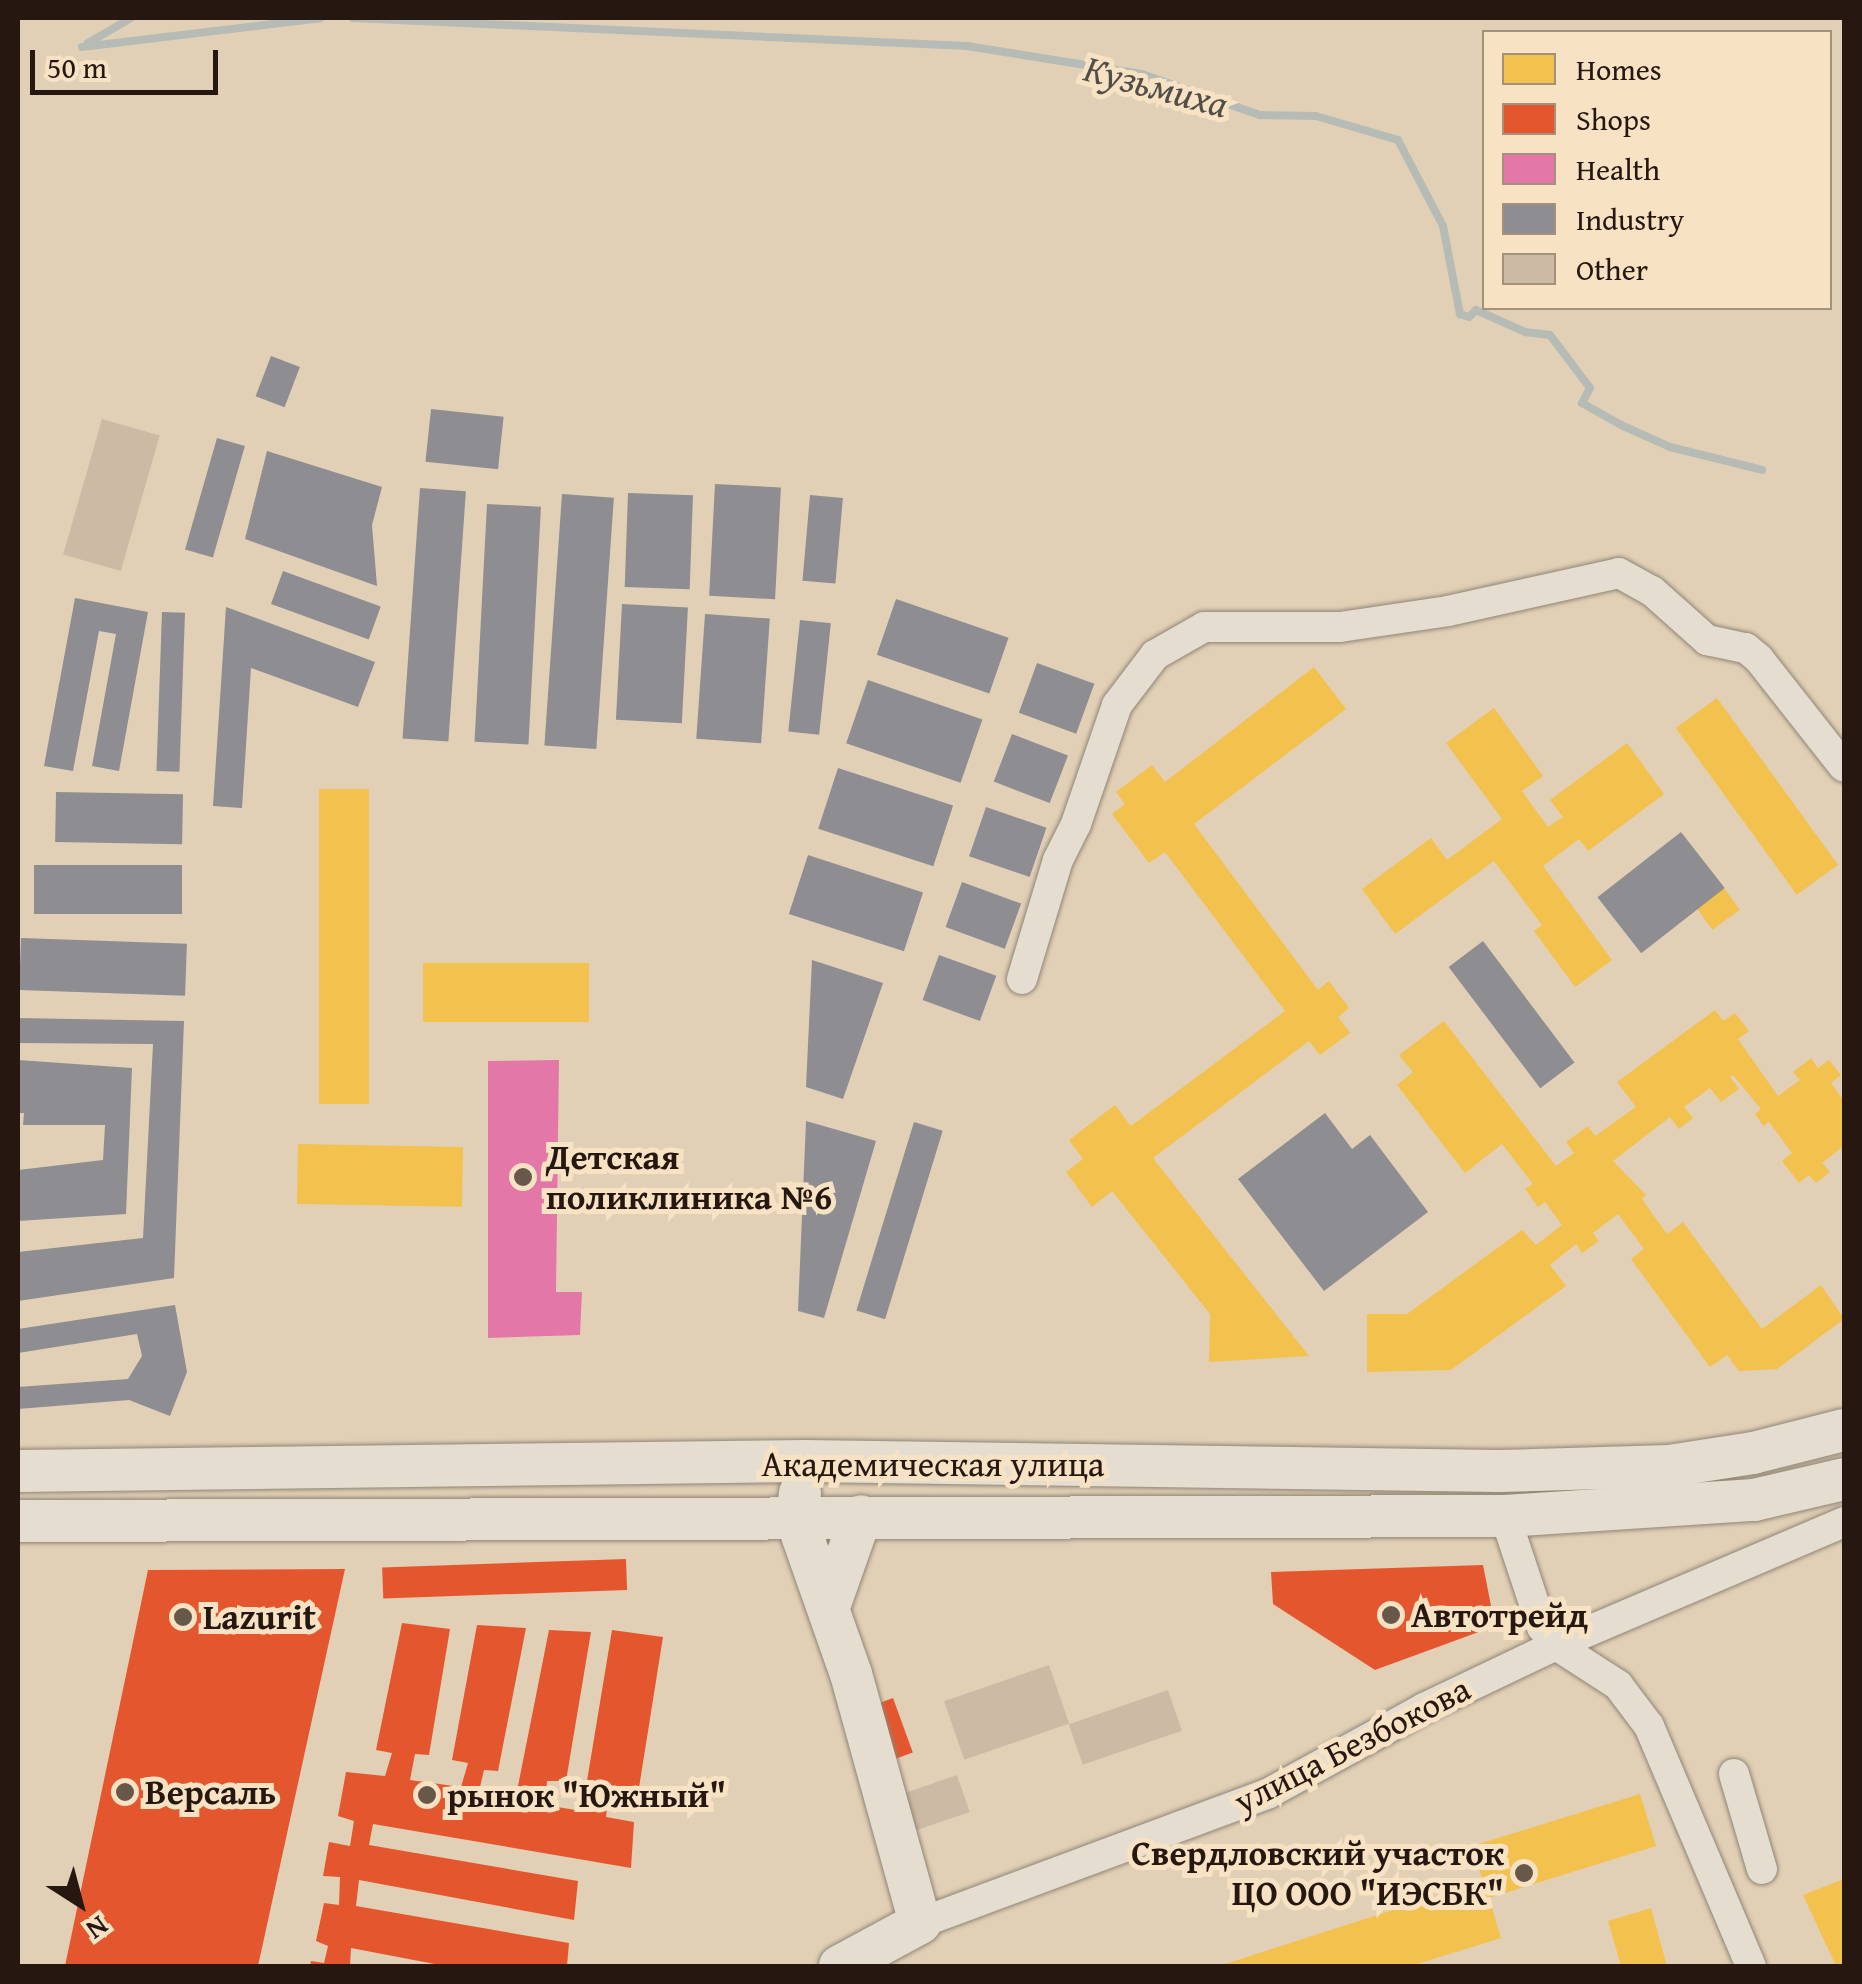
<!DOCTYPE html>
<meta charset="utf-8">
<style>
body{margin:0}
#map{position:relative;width:1862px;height:1984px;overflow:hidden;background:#e2d0b6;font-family:"Gentium Book Plus",serif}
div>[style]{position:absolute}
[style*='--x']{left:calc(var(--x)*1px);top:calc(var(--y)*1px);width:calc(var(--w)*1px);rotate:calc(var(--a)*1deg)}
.homes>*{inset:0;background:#f2c14e;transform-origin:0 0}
.shops>*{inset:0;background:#e4572e;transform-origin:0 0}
.health>*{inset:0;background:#e377a8}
.industry>*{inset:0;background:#8d8d92;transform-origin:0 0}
.stream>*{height:8px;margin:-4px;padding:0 4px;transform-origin:4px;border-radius:4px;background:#b6bcb5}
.building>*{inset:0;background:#cdbaa5;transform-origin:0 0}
.roads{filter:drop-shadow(0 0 2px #908576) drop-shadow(0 0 2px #908576)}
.street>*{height:30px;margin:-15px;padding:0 15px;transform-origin:15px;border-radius:15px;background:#e5ddd0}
.secondary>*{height:42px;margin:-21px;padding:0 21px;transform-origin:21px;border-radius:21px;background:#e5ddd0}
.dots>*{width:28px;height:28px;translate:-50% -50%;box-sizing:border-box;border:5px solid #f7e2c4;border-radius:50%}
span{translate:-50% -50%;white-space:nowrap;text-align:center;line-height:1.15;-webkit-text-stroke:10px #f7e2c4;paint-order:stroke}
.poi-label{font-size:35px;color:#261710;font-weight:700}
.left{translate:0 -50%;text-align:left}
.right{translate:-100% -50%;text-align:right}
.street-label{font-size:35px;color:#261710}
.water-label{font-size:38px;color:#524e49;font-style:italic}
.frame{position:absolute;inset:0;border:20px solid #261710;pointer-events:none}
.legend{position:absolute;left:1482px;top:30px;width:350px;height:280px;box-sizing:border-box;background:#f7e2c4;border:2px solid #a3917c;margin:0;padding:12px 18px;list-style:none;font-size:30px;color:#261710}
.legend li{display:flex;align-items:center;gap:20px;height:50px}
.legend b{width:50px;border:2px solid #a3917c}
.north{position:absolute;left:30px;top:1854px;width:100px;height:100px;-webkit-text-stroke:8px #f7e2c4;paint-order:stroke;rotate:144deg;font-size:28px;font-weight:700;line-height:40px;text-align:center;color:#261710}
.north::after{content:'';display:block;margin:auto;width:35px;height:45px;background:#261710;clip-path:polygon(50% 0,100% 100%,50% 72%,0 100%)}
.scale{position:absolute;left:30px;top:50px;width:188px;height:45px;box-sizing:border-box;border:5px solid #261710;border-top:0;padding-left:12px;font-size:30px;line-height:35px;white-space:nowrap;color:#261710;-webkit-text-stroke:8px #f7e2c4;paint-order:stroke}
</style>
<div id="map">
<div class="homes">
<div style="clip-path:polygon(1314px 667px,1346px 709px,1194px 824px,1318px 990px,1329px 981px,1349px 1008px,1338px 1017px,1350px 1033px,1320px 1055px,1309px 1041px,1153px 1158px,1309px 1356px,1209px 1362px,1210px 1314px,1112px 1191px,1092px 1207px,1066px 1172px,1083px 1159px,1069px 1140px,1115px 1105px,1131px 1126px,1285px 1011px,1165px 852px,1149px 863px,1112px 814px,1125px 804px,1116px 792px,1152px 765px,1165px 782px)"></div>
<div style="left:1717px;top:698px;width:206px;height:51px;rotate:54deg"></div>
<div style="clip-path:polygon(1494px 708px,1543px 776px,1522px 791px,1548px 827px,1563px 817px,1550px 800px,1627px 743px,1664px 794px,1588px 851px,1579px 839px,1543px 866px,1612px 960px,1575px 987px,1534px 931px,1542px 925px,1494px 861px,1395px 934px,1362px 889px,1431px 838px,1447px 860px,1502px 819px,1446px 743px)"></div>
<div style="left:319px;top:789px;width:50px;height:315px"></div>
<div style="left:1724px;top:888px;width:27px;height:34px;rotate:54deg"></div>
<div style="left:423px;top:963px;width:166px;height:59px"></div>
<div style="clip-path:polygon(1715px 1010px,1723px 1021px,1735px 1013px,1749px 1031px,1738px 1039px,1778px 1096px,1800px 1080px,1793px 1072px,1811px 1058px,1818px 1068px,1829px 1060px,1841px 1075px,1831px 1083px,1844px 1101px,1844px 1146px,1822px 1163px,1830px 1172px,1816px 1183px,1809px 1175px,1799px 1183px,1782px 1161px,1792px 1153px,1769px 1122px,1763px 1126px,1755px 1114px,1761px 1109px,1733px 1075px,1730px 1077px,1739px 1089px,1721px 1102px,1710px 1088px,1684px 1107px,1693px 1118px,1679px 1129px,1670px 1117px,1613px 1161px,1646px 1195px,1642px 1199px,1667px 1234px,1683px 1222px,1762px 1329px,1821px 1285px,1844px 1319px,1777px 1369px,1739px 1371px,1727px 1355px,1710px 1367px,1631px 1259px,1644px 1249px,1618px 1214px,1593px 1233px,1599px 1241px,1582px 1253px,1576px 1244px,1550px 1265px,1566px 1286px,1451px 1370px,1367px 1372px,1367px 1314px,1407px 1314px,1522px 1230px,1536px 1245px,1562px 1225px,1545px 1202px,1538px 1207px,1525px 1189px,1533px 1184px,1502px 1144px,1465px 1173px,1397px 1085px,1413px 1072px,1399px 1055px,1444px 1021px,1556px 1166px,1574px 1153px,1566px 1142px,1588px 1126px,1595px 1136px,1636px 1107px,1617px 1082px)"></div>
<div style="left:298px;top:1144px;width:165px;height:60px;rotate:1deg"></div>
<div style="clip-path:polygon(1640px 1794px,1656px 1846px,1489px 1898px,1501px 1938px,1411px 1966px,1219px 1966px,1483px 1881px,1472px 1846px)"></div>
<div style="clip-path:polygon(1844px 1879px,1844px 1966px,1836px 1966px,1803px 1895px)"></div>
<div style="clip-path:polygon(1651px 1908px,1667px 1966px,1621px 1966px,1608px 1921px)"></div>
</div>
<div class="shops">
<div style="left:626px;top:1559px;width:31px;height:244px;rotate:88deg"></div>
<div style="clip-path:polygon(1483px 1565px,1495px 1626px,1375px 1670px,1273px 1604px,1271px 1572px)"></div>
<div style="clip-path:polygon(345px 1569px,258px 1966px,65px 1966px,148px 1570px)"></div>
<div style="clip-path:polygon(402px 1623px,450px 1629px,429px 1755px,415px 1754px,410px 1780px,461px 1787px,468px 1763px,452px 1760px,477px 1625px,526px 1628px,498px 1771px,484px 1770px,480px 1787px,516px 1796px,549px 1630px,591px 1632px,566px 1781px,547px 1781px,545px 1805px,582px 1811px,612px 1630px,663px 1637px,638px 1794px,609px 1791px,606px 1817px,634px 1822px,631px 1868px,373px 1824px,369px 1845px,578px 1881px,574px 1920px,359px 1880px,356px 1906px,569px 1943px,567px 1966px,445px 1966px,351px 1948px,350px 1966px,310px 1966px,311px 1961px,324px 1963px,328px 1946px,316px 1941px,324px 1903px,339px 1905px,340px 1877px,323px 1876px,329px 1842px,350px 1846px,354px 1821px,338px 1816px,346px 1772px,385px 1776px,392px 1753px,376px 1750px)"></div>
<div style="left:893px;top:1698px;width:58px;height:21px;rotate:70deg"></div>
</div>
<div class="health">
<div style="clip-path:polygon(559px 1060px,556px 1292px,582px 1292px,580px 1335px,488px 1338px,488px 1061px)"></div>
</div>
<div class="industry">
<div style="left:271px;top:356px;width:31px;height:43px;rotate:21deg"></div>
<div style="left:431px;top:409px;width:73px;height:53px;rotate:6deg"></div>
<div style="left:217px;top:438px;width:29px;height:116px;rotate:16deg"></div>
<div style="clip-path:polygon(267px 451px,382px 487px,372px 525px,377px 586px,245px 539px)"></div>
<div style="left:715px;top:484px;width:66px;height:112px;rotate:3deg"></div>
<div style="left:420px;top:488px;width:46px;height:251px;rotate:4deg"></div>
<div style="left:628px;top:493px;width:65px;height:94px;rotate:2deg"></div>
<div style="left:562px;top:494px;width:52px;height:252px;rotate:4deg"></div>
<div style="left:810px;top:495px;width:33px;height:86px;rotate:5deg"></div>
<div style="left:487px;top:504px;width:54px;height:238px;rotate:3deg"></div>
<div style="left:283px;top:571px;width:104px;height:35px;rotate:20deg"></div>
<div style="clip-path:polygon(75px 598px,148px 612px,119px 771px,92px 766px,116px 634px,99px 631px,73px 771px,44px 766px)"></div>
<div style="left:896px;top:599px;width:119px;height:59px;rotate:19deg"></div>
<div style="left:622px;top:604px;width:66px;height:116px;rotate:3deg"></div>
<div style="clip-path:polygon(226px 607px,375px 662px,358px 707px,251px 668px,242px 808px,213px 806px)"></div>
<div style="left:162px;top:612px;width:23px;height:159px;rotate:2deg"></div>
<div style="left:705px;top:614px;width:65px;height:125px;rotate:4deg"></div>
<div style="left:800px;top:620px;width:31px;height:112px;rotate:6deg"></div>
<div style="left:1037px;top:663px;width:61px;height:53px;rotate:20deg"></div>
<div style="left:868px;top:680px;width:121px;height:67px;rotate:19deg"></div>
<div style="left:1012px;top:734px;width:60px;height:51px;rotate:21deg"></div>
<div style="left:838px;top:768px;width:121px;height:64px;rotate:18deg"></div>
<div style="left:56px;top:792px;width:127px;height:50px;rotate:1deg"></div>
<div style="left:986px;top:807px;width:64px;height:52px;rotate:19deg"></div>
<div style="left:1681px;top:832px;width:71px;height:106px;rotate:52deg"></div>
<div style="left:808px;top:855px;width:121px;height:62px;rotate:18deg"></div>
<div style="left:182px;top:865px;width:49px;height:148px;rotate:90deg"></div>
<div style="left:962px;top:882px;width:63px;height:48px;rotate:20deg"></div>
<div style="left:21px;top:938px;width:166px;height:52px;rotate:2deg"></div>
<div style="left:1483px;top:941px;width:152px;height:43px;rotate:53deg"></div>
<div style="left:939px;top:955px;width:61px;height:48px;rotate:20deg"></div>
<div style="clip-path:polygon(812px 960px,883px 983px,843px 1099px,806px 1087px)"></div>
<div style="clip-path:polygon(18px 1018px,184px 1021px,174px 1278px,18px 1301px,18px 1252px,143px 1238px,153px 1044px,18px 1043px)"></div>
<div style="clip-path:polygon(18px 1060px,132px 1068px,126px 1214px,18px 1221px,18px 1170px,103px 1160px,105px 1125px,23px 1125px,24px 1113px,18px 1113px)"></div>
<div style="clip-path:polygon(1325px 1113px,1352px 1149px,1370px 1135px,1428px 1212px,1324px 1291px,1238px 1179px)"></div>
<div style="clip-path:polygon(806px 1121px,876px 1141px,824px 1318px,798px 1311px)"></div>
<div style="left:914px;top:1122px;width:30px;height:197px;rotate:17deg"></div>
<div style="clip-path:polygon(175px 1305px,187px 1372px,170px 1416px,129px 1400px,18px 1409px,18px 1387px,128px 1379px,142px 1356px,137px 1334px,18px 1353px,18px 1329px)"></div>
</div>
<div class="stream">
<div style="--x:353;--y:18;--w:615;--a:2.61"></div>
<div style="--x:967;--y:46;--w:177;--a:9.1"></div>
<div style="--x:1142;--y:74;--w:125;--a:19.2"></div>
<div style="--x:1260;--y:115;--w:56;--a:1"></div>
<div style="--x:1316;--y:116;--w:85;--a:16.3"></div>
<div style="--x:1398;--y:140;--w:97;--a:62.4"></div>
<div style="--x:1443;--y:226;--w:90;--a:79.1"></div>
<div style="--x:1460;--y:314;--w:9;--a:18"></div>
<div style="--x:1469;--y:317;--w:10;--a:-45"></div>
<div style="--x:1476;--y:310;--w:54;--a:24.2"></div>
<div style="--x:1525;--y:332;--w:25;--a:7"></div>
<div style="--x:1550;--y:335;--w:66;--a:53"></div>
<div style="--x:1590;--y:388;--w:17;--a:118"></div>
<div style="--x:1582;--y:403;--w:45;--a:29.4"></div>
<div style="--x:1621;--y:425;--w:54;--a:24.2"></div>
<div style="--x:1670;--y:447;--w:95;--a:14"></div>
<div style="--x:88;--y:43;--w:50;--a:-30.2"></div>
<div style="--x:82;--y:47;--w:240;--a:-6.9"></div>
</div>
<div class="building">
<div style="left:102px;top:419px;width:60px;height:141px;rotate:16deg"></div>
<div style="left:1049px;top:1665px;width:62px;height:111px;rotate:71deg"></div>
<div style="left:1168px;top:1690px;width:43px;height:105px;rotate:71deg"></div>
<div style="left:957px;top:1775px;width:39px;height:58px;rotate:71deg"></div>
</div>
<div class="roads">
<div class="street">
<div style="--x:1022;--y:979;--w:124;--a:-73.2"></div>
<div style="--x:1058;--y:860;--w:40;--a:-63.4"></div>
<div style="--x:1076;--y:824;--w:126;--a:-71"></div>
<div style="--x:1117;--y:705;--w:63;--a:-52.8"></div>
<div style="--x:1155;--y:655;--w:56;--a:-29.7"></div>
<div style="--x:1204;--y:627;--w:136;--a:0"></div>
<div style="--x:1340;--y:627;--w:109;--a:-8.4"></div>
<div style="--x:1448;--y:611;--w:175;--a:-12.5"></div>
<div style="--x:1619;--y:573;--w:38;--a:29"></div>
<div style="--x:1652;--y:591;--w:74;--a:41.7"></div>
<div style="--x:1707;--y:640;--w:40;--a:12"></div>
<div style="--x:1746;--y:648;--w:17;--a:40"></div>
<div style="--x:1759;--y:659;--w:137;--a:51.8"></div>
<div style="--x:1505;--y:1516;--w:117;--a:71.6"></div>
<div style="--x:1542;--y:1627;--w:23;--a:52"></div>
<div style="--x:1556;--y:1645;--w:74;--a:32.8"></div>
<div style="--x:1618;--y:1685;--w:51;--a:52.9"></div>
<div style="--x:1649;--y:1726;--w:261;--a:67"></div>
<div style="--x:1734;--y:1774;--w:99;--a:73.6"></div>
<div style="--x:920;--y:1923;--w:372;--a:-20.4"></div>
<div style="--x:1269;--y:1793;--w:177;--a:-28.7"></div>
<div style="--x:1424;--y:1708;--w:146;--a:-25.5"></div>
<div style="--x:1556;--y:1645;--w:313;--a:-23.1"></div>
</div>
<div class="secondary">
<div style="--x:18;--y:1471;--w:787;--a:-0.73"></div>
<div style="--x:805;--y:1461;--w:694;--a:0.83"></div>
<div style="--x:1499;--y:1471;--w:170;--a:-1.7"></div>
<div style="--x:1669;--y:1466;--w:85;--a:-8.8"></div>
<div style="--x:1753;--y:1453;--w:94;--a:-14.2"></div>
<div style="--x:800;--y:1493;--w:24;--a:97"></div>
<div style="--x:797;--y:1517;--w:19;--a:74"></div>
<div style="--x:802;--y:1535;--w:147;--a:70.6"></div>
<div style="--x:851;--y:1674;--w:258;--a:74.5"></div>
<div style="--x:920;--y:1923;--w:91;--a:151.7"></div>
<div style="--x:18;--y:1521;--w:1487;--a:-0.19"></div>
<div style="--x:1505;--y:1516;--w:250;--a:-3.7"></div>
<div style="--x:1754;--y:1500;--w:92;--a:-13.1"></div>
<div style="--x:830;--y:1604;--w:93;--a:-70.6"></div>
</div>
</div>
<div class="dots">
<div style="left:523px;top:1177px;background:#68584a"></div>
<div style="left:1391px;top:1615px;background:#68584a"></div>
<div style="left:183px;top:1617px;background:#68584a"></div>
<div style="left:125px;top:1792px;background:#68584a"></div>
<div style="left:427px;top:1795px;background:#68584a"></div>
<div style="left:1524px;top:1873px;background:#68584a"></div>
</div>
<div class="poi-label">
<span class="left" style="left:546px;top:1177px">Детская<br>поликлиника №6</span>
<span class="left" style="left:1411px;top:1615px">Автотрейд</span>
<span class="left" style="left:203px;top:1617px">Lazurit</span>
<span class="left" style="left:145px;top:1792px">Версаль</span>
<span class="left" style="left:447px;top:1795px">рынок "Южный"</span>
<span class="right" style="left:1504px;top:1873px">Свердловский участок<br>ЦО ООО "ИЭСБК"</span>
</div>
<div class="street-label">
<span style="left:933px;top:1464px">Академическая улица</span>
<span style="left:1352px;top:1745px;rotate:-27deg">улица Безбокова</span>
</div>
<div class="water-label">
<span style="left:1156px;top:86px;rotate:15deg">Кузьмиха</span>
</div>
<div class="frame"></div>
<ul class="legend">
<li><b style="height:28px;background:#f2c14e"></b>Homes</li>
<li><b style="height:28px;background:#e4572e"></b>Shops</li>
<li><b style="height:28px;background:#e377a8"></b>Health</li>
<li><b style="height:28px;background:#8d8d92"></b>Industry</li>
<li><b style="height:28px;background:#cdbaa5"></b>Other</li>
</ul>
<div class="north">N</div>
<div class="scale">50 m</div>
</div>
